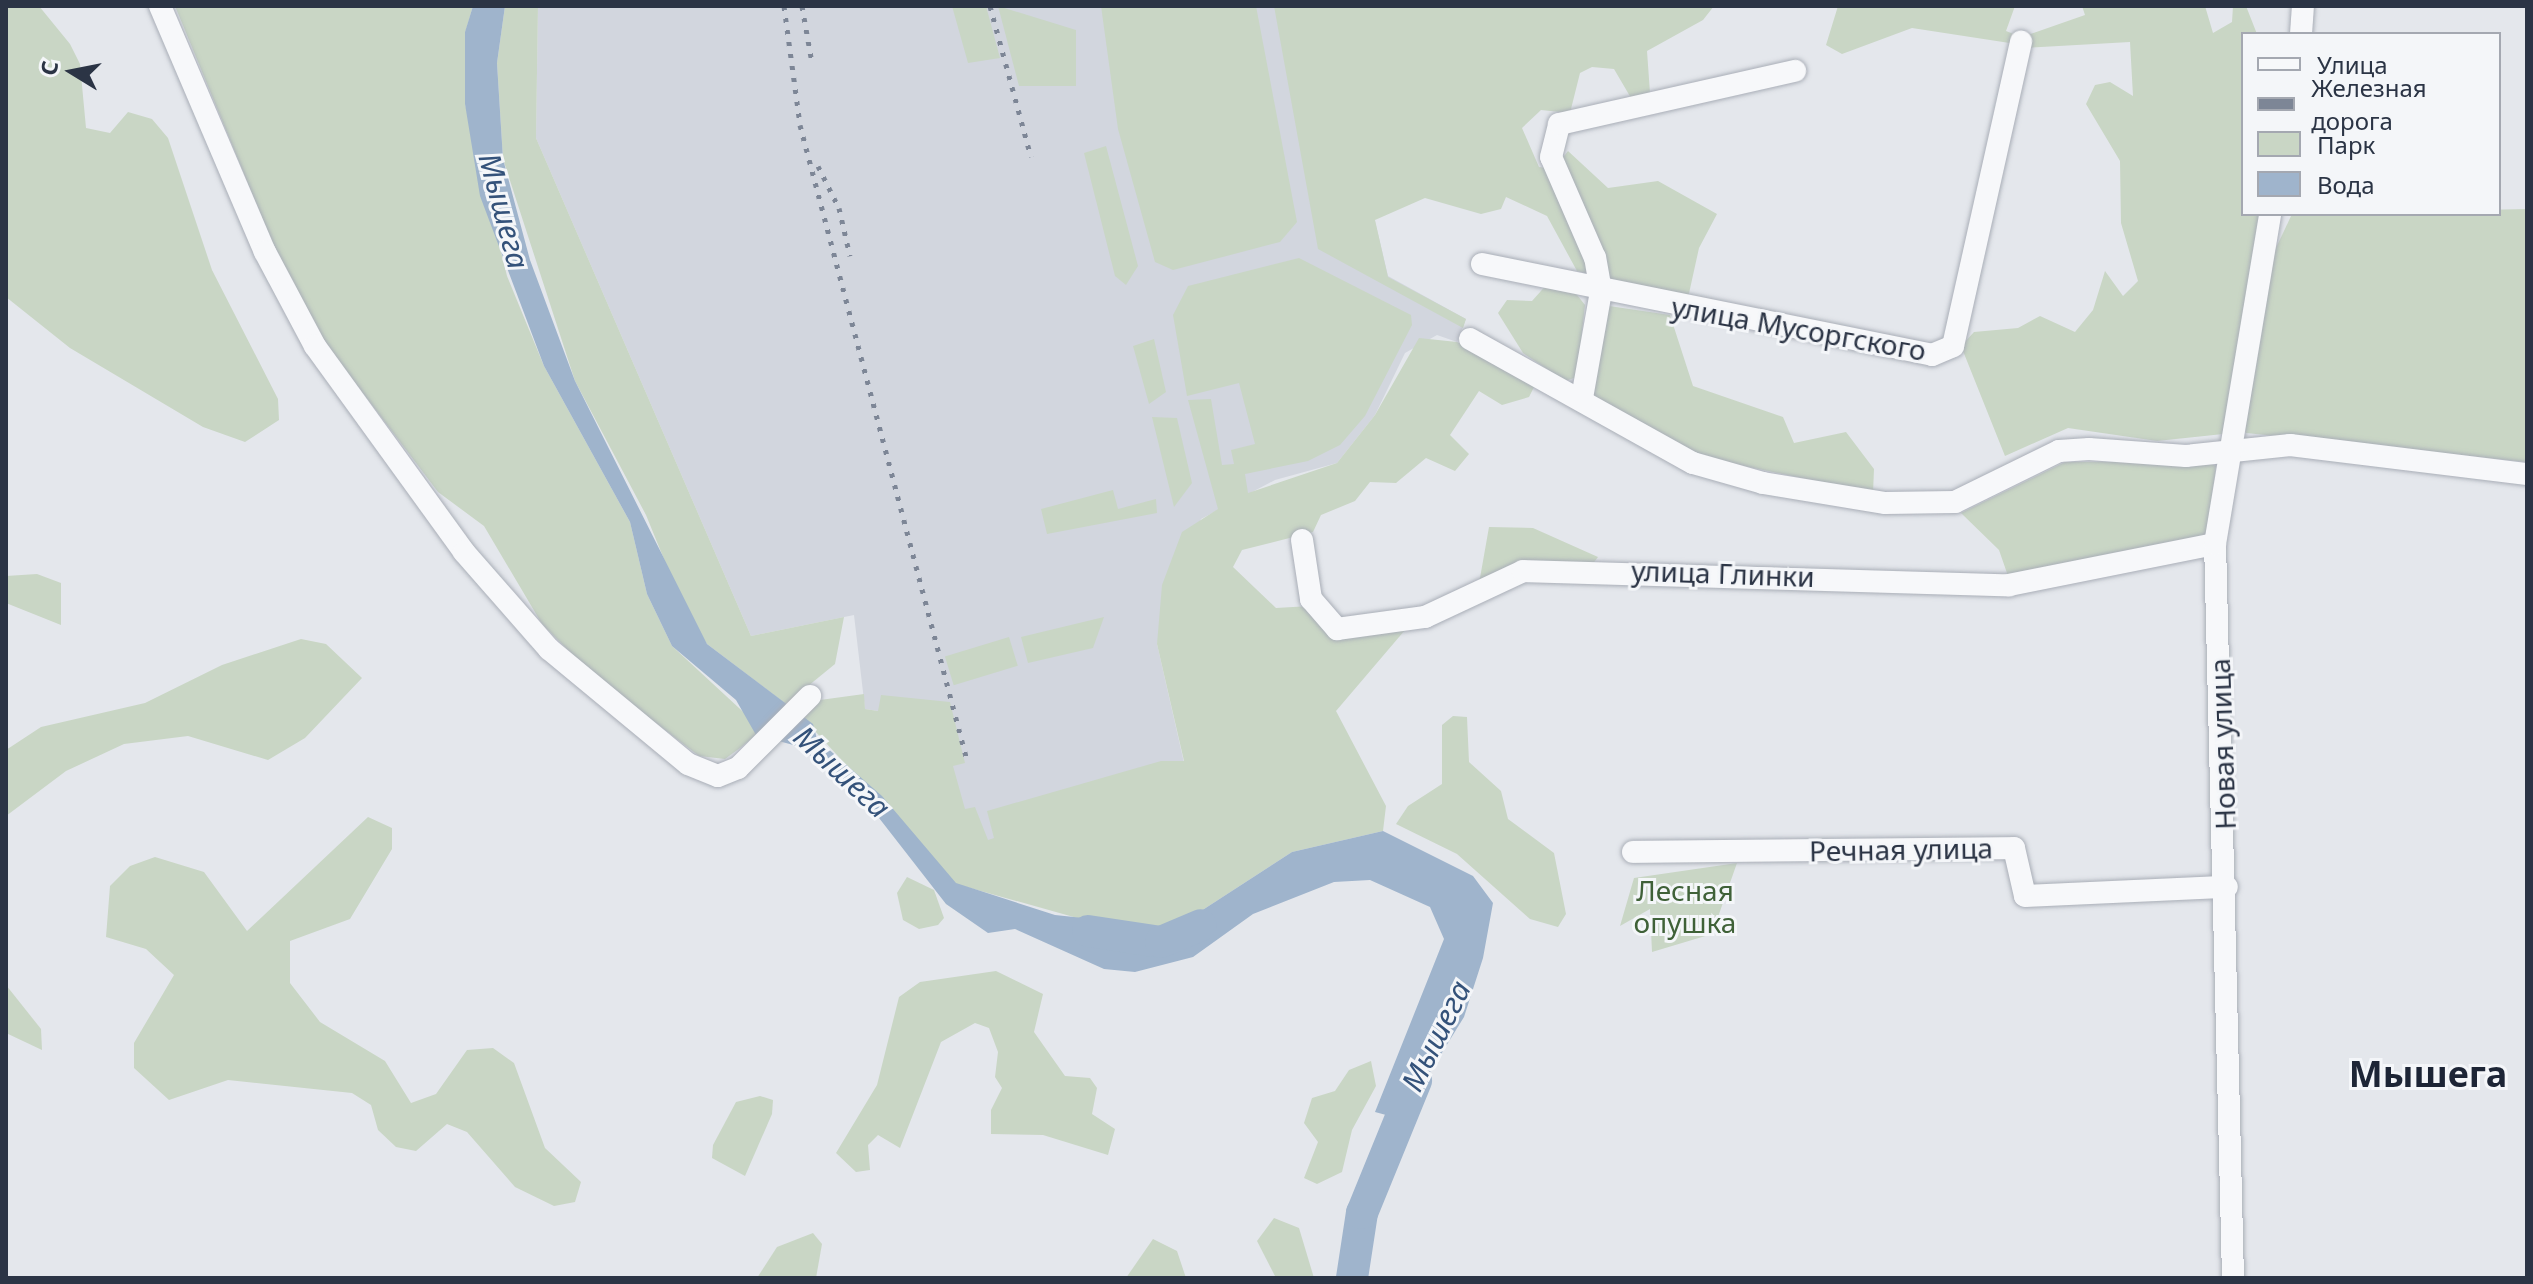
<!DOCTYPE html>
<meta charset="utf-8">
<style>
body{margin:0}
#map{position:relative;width:2533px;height:1284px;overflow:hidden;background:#e4e7ec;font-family:"Noto Sans",sans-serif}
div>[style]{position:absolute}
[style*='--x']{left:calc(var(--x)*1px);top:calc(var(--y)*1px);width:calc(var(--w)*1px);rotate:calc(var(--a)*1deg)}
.built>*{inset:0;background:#d2d6de}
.green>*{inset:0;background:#c9d6c5;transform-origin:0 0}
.water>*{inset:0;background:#9fb4cc}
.river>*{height:32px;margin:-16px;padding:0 16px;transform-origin:16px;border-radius:16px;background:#9fb4cc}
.roads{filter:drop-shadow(0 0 2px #a9aeb7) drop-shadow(0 0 2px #a9aeb7)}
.minor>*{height:22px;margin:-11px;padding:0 11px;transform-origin:11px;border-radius:11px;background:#f7f8fa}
.rail>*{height:5px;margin-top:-2.5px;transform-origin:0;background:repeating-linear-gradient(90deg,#7d8696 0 4px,transparent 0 12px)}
span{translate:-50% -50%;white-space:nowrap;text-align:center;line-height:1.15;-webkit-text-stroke:6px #f4f6f9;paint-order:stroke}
.street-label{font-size:28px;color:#2b3445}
.park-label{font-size:28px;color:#3f6138}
.water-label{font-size:30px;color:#34527a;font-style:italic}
.district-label{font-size:36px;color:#1d2536;font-weight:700}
.frame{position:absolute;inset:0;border:8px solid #2b3445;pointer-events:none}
.legend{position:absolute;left:2241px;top:32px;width:260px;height:184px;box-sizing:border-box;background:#f4f6f9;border:2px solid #a4a8b1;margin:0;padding:10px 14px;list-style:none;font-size:24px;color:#2b3445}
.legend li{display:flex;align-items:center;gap:16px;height:40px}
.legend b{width:40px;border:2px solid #a4a8b1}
.north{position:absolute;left:32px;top:32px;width:80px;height:80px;-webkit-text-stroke:6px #f4f6f9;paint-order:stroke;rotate:280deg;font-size:22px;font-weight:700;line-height:32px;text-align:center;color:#2b3445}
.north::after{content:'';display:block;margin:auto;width:28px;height:36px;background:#2b3445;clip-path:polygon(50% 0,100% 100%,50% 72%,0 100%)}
</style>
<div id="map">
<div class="built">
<div style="clip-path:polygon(538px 6px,1324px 6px,1388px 276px,1466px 319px,1457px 342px,1437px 335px,1405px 353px,1375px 415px,1337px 463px,1275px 480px,1201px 519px,1157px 644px,1195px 811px,985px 844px,963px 832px,911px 716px,865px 709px,854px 615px,751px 636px,536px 138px)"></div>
</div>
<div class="green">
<div style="clip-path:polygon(6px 6px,39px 6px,70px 44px,80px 64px,86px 128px,110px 133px,128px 112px,152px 119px,168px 138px,212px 270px,278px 399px,279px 420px,245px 442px,203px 427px,70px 348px,6px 297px)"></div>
<div style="clip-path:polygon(175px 6px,473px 6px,465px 33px,465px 104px,507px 276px,544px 366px,630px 522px,647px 594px,672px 646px,752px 720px,756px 735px,740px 748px,725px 759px,699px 756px,592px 674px,542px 624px,484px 526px,438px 492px,325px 343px,279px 259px)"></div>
<div style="clip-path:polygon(505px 6px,538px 6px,536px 138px,751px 636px,844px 617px,835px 664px,786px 704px,707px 644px,688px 618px,646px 515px,575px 381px,503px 159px,497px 63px)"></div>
<div style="clip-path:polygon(952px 6px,986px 6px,1000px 58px,968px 63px)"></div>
<div style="clip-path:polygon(998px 6px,1076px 30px,1076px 86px,1019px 86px)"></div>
<div style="clip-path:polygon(1101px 6px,1256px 6px,1297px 222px,1280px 242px,1173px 270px,1155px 262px,1118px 129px)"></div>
<div style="clip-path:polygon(1274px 6px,1714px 6px,1703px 20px,1647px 51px,1650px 93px,1631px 98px,1614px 69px,1592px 67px,1580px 73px,1570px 113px,1541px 110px,1522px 128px,1539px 167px,1554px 169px,1568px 151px,1608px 188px,1658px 181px,1717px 214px,1699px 248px,1688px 298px,1577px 271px,1547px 216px,1506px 197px,1501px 209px,1481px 214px,1425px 198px,1375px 220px,1388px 277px,1466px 319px,1463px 328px,1318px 249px)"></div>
<div style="clip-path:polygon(1838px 6px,2015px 6px,2006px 31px,2021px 37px,2016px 44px,1912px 28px,1842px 54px,1826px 45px)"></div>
<div style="clip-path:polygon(2082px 6px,2205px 6px,2213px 33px,2232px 22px,2233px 6px,2246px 6px,2257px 34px,2243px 34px,2243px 214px,2260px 214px,2223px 434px,2157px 441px,2068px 428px,2005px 456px,1961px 346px,1974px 332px,2018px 328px,2040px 316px,2075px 332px,2093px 310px,2105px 271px,2123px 296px,2138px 281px,2121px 223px,2120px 161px,2086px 104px,2095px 85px,2110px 82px,2133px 96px,2130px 42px,2024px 48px,2025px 36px,2085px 15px)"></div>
<div style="clip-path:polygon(1106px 146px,1138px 266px,1126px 285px,1115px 276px,1084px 153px)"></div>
<div style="clip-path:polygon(2527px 209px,2527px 462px,2246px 433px,2242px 419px,2274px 252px,2292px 214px)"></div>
<div style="clip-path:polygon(1299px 258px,1411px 315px,1412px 325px,1365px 416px,1340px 445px,1308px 461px,1245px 474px,1248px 493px,1337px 463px,1375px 415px,1419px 338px,1457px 342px,1536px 383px,1529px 397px,1502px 405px,1479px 391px,1450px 435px,1469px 454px,1455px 471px,1426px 458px,1396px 483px,1370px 482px,1355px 501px,1321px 515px,1313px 532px,1242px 550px,1233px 567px,1276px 608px,1310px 606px,1327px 628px,1411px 623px,1336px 711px,1386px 806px,1383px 831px,1292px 852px,1147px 946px,1095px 923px,956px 884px,802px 717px,820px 700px,864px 694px,865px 709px,878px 711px,881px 695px,950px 702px,965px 763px,953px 766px,965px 809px,975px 807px,988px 840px,994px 838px,987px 811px,1161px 761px,1184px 761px,1157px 644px,1162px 585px,1182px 532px,1218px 509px,1188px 400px,1211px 399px,1222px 465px,1234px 464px,1231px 450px,1255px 444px,1239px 383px,1187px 396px,1173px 315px,1188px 286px)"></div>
<div style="clip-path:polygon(1549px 282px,1570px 286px,1585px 305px,1577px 377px,1565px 381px,1523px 353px,1498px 313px,1507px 300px,1532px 301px)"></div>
<div style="clip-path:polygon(1609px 306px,1670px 315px,1693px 386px,1783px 417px,1794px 443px,1846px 432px,1874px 469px,1873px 493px,1692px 455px,1592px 395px)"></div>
<div style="clip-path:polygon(1154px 339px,1166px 392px,1149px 404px,1133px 346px)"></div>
<div style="clip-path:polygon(1152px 417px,1177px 418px,1192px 483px,1174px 507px)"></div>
<div style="clip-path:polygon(2205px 461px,2216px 466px,2207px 538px,2008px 576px,1999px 550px,1961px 513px,2065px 462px)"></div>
<div style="clip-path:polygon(1113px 490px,1118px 509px,1156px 499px,1157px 513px,1047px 534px,1041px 509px)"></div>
<div style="clip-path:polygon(1489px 527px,1533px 528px,1598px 557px,1592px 565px,1470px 591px,1480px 578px)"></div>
<div style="clip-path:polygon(37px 574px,61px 583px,61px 625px,6px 603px,6px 576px)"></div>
<div style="clip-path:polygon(1104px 617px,1093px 648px,1028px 663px,1021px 637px)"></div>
<div style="left:1009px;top:637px;width:30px;height:67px;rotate:73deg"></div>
<div style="clip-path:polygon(301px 639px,326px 644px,362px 678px,305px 738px,268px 760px,188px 736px,124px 744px,66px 771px,6px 816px,6px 750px,41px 727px,145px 703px,222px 665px)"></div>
<div style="clip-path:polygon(1453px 716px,1467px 717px,1469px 762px,1501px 791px,1508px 819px,1554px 853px,1566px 914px,1558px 927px,1530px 919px,1457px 854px,1396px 824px,1408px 806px,1442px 784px,1442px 725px)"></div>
<div style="clip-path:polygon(368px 817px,392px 828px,392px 849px,350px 919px,290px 941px,290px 983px,320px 1022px,385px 1061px,411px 1103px,436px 1094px,467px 1050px,493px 1048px,514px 1063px,545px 1148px,581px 1182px,575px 1202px,554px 1206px,515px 1187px,467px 1132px,447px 1124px,416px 1151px,396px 1147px,378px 1130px,371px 1105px,352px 1093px,228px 1080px,169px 1100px,134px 1068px,134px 1043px,174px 975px,146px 949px,106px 937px,110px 886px,130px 866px,155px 857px,204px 872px,247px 931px)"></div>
<div style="clip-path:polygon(1737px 863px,1712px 934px,1652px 952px,1650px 909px,1620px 926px,1634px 878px)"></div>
<div style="clip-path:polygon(907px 877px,934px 890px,944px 918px,938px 925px,919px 929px,903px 920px,897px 893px)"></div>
<div style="clip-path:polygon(996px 971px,1043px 994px,1034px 1032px,1065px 1076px,1090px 1078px,1097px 1088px,1092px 1114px,1115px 1129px,1108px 1155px,1043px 1135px,991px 1134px,991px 1110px,1002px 1088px,995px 1077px,998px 1052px,989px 1028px,975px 1023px,941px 1042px,900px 1148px,878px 1135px,868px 1145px,870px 1170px,856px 1172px,836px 1153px,877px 1085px,899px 997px,920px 982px)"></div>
<div style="clip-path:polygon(6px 985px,41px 1029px,42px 1050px,6px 1033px)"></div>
<div style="clip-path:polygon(1371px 1061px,1376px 1086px,1352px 1130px,1342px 1172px,1317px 1184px,1304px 1178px,1318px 1142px,1304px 1123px,1312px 1098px,1335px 1091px,1349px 1070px)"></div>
<div style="clip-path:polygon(760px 1096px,773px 1100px,772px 1114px,745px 1176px,712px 1158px,713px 1145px,736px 1102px)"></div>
<div style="clip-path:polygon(1274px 1218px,1299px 1228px,1314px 1278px,1276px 1278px,1257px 1241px)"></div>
<div style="clip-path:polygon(813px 1233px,822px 1244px,816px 1278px,757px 1278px,777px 1247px)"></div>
<div style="clip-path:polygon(1153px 1239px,1177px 1251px,1186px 1278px,1126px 1278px)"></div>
</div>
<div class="water">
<div style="clip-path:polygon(473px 6px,505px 6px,497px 63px,503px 159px,530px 260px,575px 381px,707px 644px,813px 724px,817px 739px,882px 796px,956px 883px,1055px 915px,1121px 922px,1134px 942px,1147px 946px,1292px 852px,1383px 831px,1473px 876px,1493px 903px,1483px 958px,1464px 1017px,1401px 1119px,1375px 1112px,1444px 939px,1430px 907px,1370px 880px,1334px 882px,1253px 914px,1193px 957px,1135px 972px,1104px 969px,1015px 929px,988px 933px,946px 904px,858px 791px,797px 746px,756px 735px,736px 700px,672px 646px,647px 594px,630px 522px,544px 366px,480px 196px,465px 104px,465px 32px)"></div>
</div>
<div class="river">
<div style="--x:1088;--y:931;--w:74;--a:8.6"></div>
<div style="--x:1161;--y:942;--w:43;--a:-23"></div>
<div style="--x:1352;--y:1278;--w:66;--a:-81.3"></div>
<div style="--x:1362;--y:1213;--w:143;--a:-67.8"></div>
</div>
<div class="roads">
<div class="minor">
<div style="--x:160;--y:6;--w:267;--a:66.9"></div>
<div style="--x:265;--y:252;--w:106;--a:62"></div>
<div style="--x:315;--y:346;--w:254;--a:54.1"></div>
<div style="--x:464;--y:552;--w:129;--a:48.8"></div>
<div style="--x:549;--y:649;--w:180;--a:39.6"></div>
<div style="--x:688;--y:764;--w:32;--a:22"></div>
<div style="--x:718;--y:776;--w:22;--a:-22"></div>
<div style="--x:738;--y:768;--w:102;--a:-45"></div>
<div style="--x:2301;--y:34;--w:28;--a:-86"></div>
<div style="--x:1482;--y:264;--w:459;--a:11.4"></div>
<div style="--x:1932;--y:355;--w:23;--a:-23"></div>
<div style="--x:1953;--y:346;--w:312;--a:-77.4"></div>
<div style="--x:1470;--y:339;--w:255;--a:29.1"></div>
<div style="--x:1693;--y:463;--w:73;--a:15.9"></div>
<div style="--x:1763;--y:483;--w:124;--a:9.3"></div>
<div style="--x:1885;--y:503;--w:70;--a:-0.8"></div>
<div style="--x:1955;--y:502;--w:116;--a:-26.1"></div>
<div style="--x:2059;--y:451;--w:30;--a:-4"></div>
<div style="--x:2089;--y:449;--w:97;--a:4.1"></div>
<div style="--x:2186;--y:456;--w:105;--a:-6"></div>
<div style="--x:2290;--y:445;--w:239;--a:7"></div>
<div style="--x:1582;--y:398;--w:109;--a:-79.9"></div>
<div style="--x:1601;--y:291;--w:34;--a:-100"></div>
<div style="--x:1595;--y:258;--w:110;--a:-113.5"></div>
<div style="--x:1551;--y:157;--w:34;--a:-76"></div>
<div style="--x:1559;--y:124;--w:242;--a:-12.7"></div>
<div style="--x:1302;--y:540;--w:60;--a:81.3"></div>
<div style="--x:1311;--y:599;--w:40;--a:49"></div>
<div style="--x:1337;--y:629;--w:89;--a:-7.8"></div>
<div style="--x:1425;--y:617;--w:108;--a:-25.1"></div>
<div style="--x:1523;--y:571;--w:486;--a:1.7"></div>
<div style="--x:2009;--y:585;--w:210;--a:-11.3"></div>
<div style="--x:1633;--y:852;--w:381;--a:-0.6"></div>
<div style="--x:2014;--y:848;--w:49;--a:77.1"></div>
<div style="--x:2025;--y:896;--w:202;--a:-2.6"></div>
<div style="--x:2233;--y:1278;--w:734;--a:-91.4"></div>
<div style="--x:2215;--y:544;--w:335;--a:-80.5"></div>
</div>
</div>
<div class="rail">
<div style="--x:784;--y:6;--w:120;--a:82.3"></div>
<div style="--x:800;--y:125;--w:657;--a:75.27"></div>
<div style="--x:802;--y:6;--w:58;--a:80"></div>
<div style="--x:990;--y:6;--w:156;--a:74.8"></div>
<div style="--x:818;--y:166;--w:47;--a:63.4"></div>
<div style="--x:839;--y:208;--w:49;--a:77.1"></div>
</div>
<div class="street-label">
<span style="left:1799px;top:328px;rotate:10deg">улица Мусоргского</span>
<span style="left:1723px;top:573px;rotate:2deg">улица Глинки</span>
<span style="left:2222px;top:744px;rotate:-92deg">Новая улица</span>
<span style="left:1901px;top:849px;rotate:-1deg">Речная улица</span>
</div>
<div class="park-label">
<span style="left:1685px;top:906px">Лесная<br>опушка</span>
</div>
<div class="water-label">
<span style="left:504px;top:211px;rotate:75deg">Мышега</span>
<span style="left:842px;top:772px;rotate:43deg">Мышега</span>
<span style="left:1436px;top:1036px;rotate:-64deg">Мышега</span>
</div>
<div class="district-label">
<span style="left:2428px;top:1074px">Мышега</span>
</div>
<div class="frame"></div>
<ul class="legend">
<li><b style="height:10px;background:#f7f8fa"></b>Улица</li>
<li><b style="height:10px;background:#7d8696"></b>Железная дорога</li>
<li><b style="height:22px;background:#c9d6c5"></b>Парк</li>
<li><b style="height:22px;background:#9fb4cc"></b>Вода</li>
</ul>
<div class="north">С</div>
</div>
